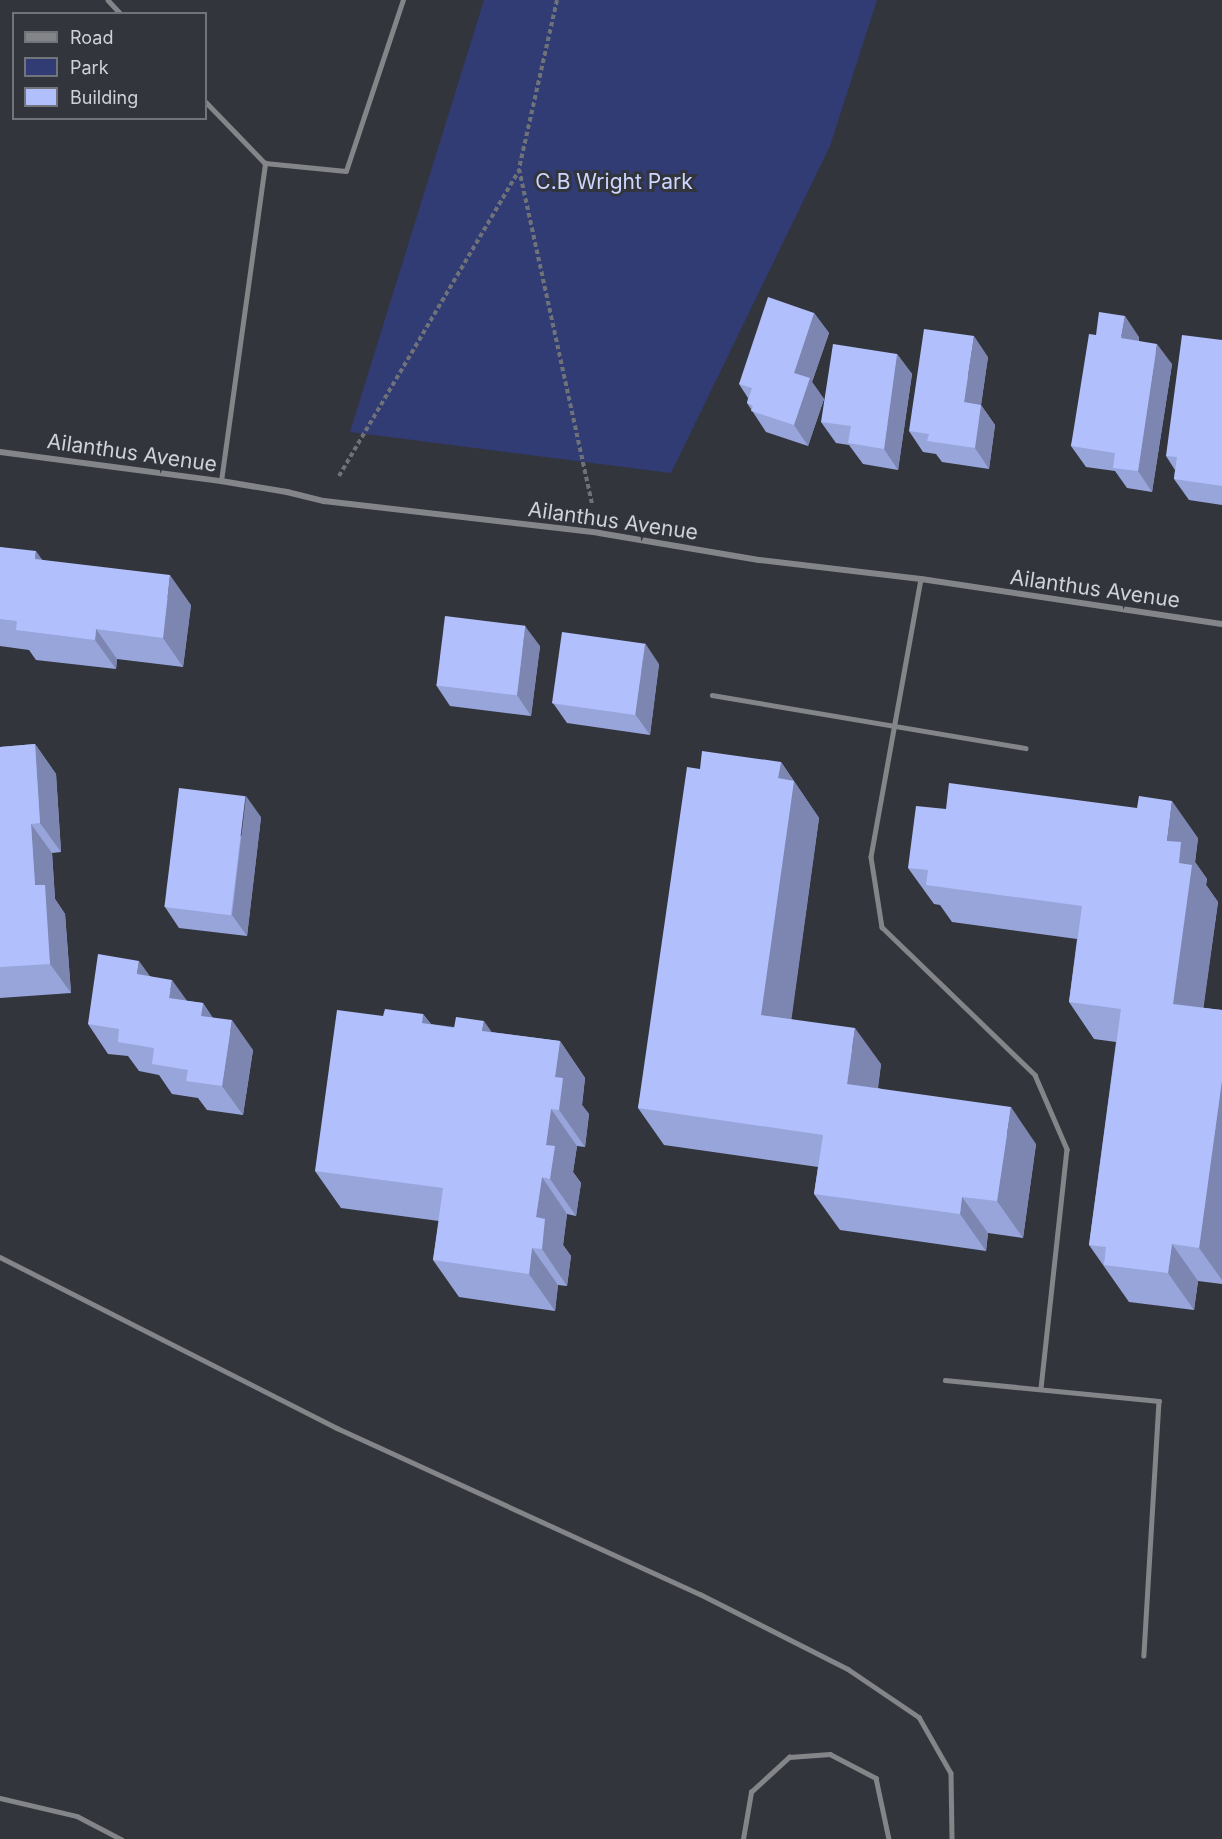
<!DOCTYPE html>
<style>
body{margin:0}
#map{position:relative;width:1222px;height:1839px;overflow:hidden;background:#33353d;font-family:Inter,sans-serif}
div>[style]{position:absolute}
[style*='--x']{left:calc(var(--x)*1px);top:calc(var(--y)*1px);width:calc(var(--w)*1px);rotate:calc(var(--a)*1deg)}
.green>*{inset:0;background:#313b74}
.path>*{height:4px;margin-top:-2px;transform-origin:0;background:repeating-linear-gradient(90deg,#707279 0 4.5px,transparent 0 7.5px)}
.service>*{height:4.5px;margin:-2.25px;padding:0 2.25px;transform-origin:2.25px;border-radius:2.25px;background:#848589}
.minor>*{height:6px;margin:-3px;padding:0 3px;transform-origin:3px;border-radius:3px;background:#848589}
.wall>*{inset:0;background:#98a5da}
.shaded-wall>*{inset:0;background:#7c86b1}
.building>*{inset:0;background:#b1c0fd;transform-origin:0 0}
span{translate:-50% -50%;white-space:nowrap;text-align:center;line-height:1.15;-webkit-text-stroke:6px #33353d;paint-order:stroke}
.park-label{font-size:21px;color:#ccd6fe}
.street-label{font-size:21px;color:#d0d2d7}
.legend{position:absolute;left:12px;top:12px;width:195px;height:108px;box-sizing:border-box;background:#33353d;border:2px solid #72747b;margin:0;padding:8px 10px;list-style:none;font-size:18px;color:#d0d2d7}
.legend li{display:flex;align-items:center;gap:12px;height:30px}
.legend b{width:30px;border:2px solid #72747b}
</style>
<div id="map">
<div class="green">
<div style="clip-path:polygon(484px 0,877px 0,830px 146px,671px 473px,350px 432px)"></div>
</div>
<div class="path">
<div style="--x:557;--y:0;--w:173;--a:102.7"></div>
<div style="--x:519;--y:169;--w:342;--a:77.7"></div>
<div style="--x:339;--y:476;--w:355;--a:-59.5"></div>
</div>
<div class="service">
<div style="--x:108;--y:0;--w:19;--a:47"></div>
<div style="--x:206;--y:102;--w:85;--a:46"></div>
<div style="--x:221;--y:481;--w:321;--a:-82.1"></div>
<div style="--x:265;--y:163;--w:81;--a:5.6"></div>
<div style="--x:346;--y:171;--w:180;--a:-71.6"></div>
<div style="--x:921;--y:579;--w:282;--a:100.2"></div>
<div style="--x:871;--y:857;--w:71;--a:81.1"></div>
<div style="--x:882;--y:927;--w:213;--a:44"></div>
<div style="--x:1035;--y:1075;--w:81;--a:66.6"></div>
<div style="--x:1067;--y:1149;--w:241;--a:96.2"></div>
<div style="--x:712;--y:695;--w:318;--a:9.6"></div>
<div style="--x:0;--y:1257;--w:378;--a:26.9"></div>
<div style="--x:337;--y:1428;--w:399;--a:24.6"></div>
<div style="--x:700;--y:1594;--w:166;--a:26.9"></div>
<div style="--x:848;--y:1669;--w:86;--a:34.1"></div>
<div style="--x:919;--y:1717;--w:64;--a:60.3"></div>
<div style="--x:951;--y:1773;--w:66;--a:89.1"></div>
<div style="--x:945;--y:1380;--w:215;--a:5.6"></div>
<div style="--x:1159;--y:1401;--w:255;--a:93.4"></div>
<div style="--x:0;--y:1798;--w:79;--a:13.2"></div>
<div style="--x:77;--y:1816;--w:50;--a:27.6"></div>
<div style="--x:743;--y:1839;--w:48;--a:-80.3"></div>
<div style="--x:751;--y:1792;--w:52;--a:-42.6"></div>
<div style="--x:789;--y:1757;--w:41;--a:-4.2"></div>
<div style="--x:830;--y:1754;--w:52;--a:27.6"></div>
<div style="--x:876;--y:1778;--w:62;--a:78"></div>
</div>
<div class="minor">
<div style="--x:0;--y:452;--w:223;--a:7.5"></div>
<div style="--x:221;--y:481;--w:67;--a:9.5"></div>
<div style="--x:287;--y:492;--w:38;--a:14"></div>
<div style="--x:324;--y:501;--w:277;--a:6.6"></div>
<div style="--x:599;--y:533;--w:162;--a:9.6"></div>
<div style="--x:759;--y:560;--w:163;--a:6.7"></div>
<div style="--x:921;--y:579;--w:304;--a:8.5"></div>
</div>
<div class="wall">
<div style="clip-path:polygon(814px 313px,829px 333px,812px 382px,824px 399px,808px 446px,766px 432px,747px 403px,748px 398px,739px 384px)"></div>
<div style="clip-path:polygon(1096px 335px,1139px 337px,1139px 341px,1172px 364px,1152px 492px,1127px 488px,1115px 471px,1086px 467px,1071px 446px)"></div>
<div style="clip-path:polygon(1222px 340px,1222px 505px,1189px 500px,1174px 479px,1175px 470px,1166px 456px)"></div>
<div style="clip-path:polygon(897px 354px,912px 374px,898px 470px,863px 464px,849px 445px,836px 443px,821px 422px)"></div>
<div style="clip-path:polygon(988px 357px,981px 405px,995px 425px,989px 469px,942px 462px,936px 454px,923px 452px,909px 431px)"></div>
<div style="clip-path:polygon(0 547px,191px 605px,183px 667px,117px 659px,116px 669px,36px 660px,29px 650px,0 646px)"></div>
<div style="clip-path:polygon(540px 646px,531px 716px,450px 706px,436px 685px)"></div>
<div style="clip-path:polygon(659px 664px,650px 735px,567px 723px,553px 703px)"></div>
<div style="clip-path:polygon(35px 744px,56px 774px,61px 852px,52px 853px,55px 899px,65px 914px,71px 993px,0 998px,0 747px)"></div>
<div style="clip-path:polygon(781px 762px,819px 818px,791px 1019px,881px 1064px,878px 1088px,1036px 1144px,1023px 1238px,988px 1233px,986px 1251px,840px 1230px,814px 1194px,818px 1167px,664px 1145px,638px 1108px,700px 769px)"></div>
<div style="clip-path:polygon(261px 817px,247px 936px,179px 928px,165px 907px)"></div>
<div style="clip-path:polygon(1198px 838px,1195px 862px,1207px 879px,1206px 885px,1218px 902px,1203px 1008px,1222px 1010px,1222px 1284px,1198px 1281px,1194px 1310px,1129px 1302px,1089px 1245px,1116px 1042px,1094px 1039px,1069px 1002px,1077px 939px,952px 922px,940px 905px,934px 904px,908px 868px)"></div>
<div style="clip-path:polygon(150px 976px,187px 1001px,203px 1003px,212px 1017px,253px 1050px,243px 1115px,207px 1110px,198px 1098px,172px 1094px,159px 1075px,139px 1071px,128px 1056px,108px 1054px,88px 1024px)"></div>
<div style="clip-path:polygon(423px 1014px,431px 1024px,560px 1041px,585px 1078px,582px 1105px,589px 1114px,585px 1147px,577px 1146px,573px 1172px,581px 1183px,576px 1216px,567px 1214px,563px 1245px,571px 1256px,567px 1286px,558px 1285px,555px 1311px,459px 1297px,433px 1260px,439px 1221px,341px 1208px,315px 1171px,383px 1016px)"></div>
</div>
<div class="shaded-wall">
<div style="clip-path:polygon(814px 313px,829px 333px,812px 382px,824px 399px,808px 446px,794px 425px,794px 373px)"></div>
<div style="clip-path:polygon(1125px 316px,1139px 337px,1136px 359px,1121px 338px)"></div>
<div style="clip-path:polygon(974px 336px,988px 357px,981px 405px,995px 425px,989px 469px,975px 448px,964px 402px)"></div>
<div style="clip-path:polygon(1157px 344px,1172px 364px,1152px 492px,1138px 471px)"></div>
<div style="clip-path:polygon(897px 354px,912px 374px,898px 470px,884px 449px)"></div>
<div style="clip-path:polygon(36px 551px,57px 581px,35px 559px)"></div>
<div style="clip-path:polygon(170px 575px,191px 605px,183px 667px,163px 638px)"></div>
<div style="clip-path:polygon(525px 626px,540px 646px,531px 716px,517px 695px)"></div>
<div style="clip-path:polygon(96px 629px,117px 659px,116px 669px,95px 640px)"></div>
<div style="clip-path:polygon(645px 643px,659px 664px,650px 735px,635px 714px)"></div>
<div style="clip-path:polygon(35px 744px,56px 774px,61px 852px,40px 823px)"></div>
<div style="clip-path:polygon(781px 762px,819px 818px,787px 1052px,761px 1015px,778px 778px)"></div>
<div style="clip-path:polygon(246px 796px,261px 817px,247px 936px,232px 915px)"></div>
<div style="clip-path:polygon(1172px 801px,1198px 838px,1195px 862px,1207px 879px,1206px 885px,1218px 902px,1199px 1041px,1173px 1004px,1179px 863px,1167px 841px)"></div>
<div style="clip-path:polygon(31px 824px,52px 853px,55px 899px,65px 914px,71px 993px,50px 964px,35px 885px)"></div>
<div style="clip-path:polygon(139px 961px,160px 990px,137px 974px)"></div>
<div style="clip-path:polygon(172px 980px,193px 1009px,169px 998px)"></div>
<div style="clip-path:polygon(203px 1003px,223px 1033px,201px 1016px)"></div>
<div style="clip-path:polygon(423px 1014px,449px 1051px,422px 1023px)"></div>
<div style="clip-path:polygon(232px 1020px,253px 1050px,243px 1115px,222px 1086px)"></div>
<div style="clip-path:polygon(484px 1021px,510px 1058px,482px 1031px)"></div>
<div style="clip-path:polygon(855px 1028px,881px 1064px,873px 1121px,847px 1084px)"></div>
<div style="clip-path:polygon(560px 1041px,585px 1078px,582px 1105px,589px 1114px,585px 1147px,559px 1110px,555px 1077px)"></div>
<div style="clip-path:polygon(1222px 1080px,1222px 1280px,1199px 1248px)"></div>
<div style="clip-path:polygon(1011px 1107px,1036px 1144px,1023px 1238px,997px 1201px)"></div>
<div style="clip-path:polygon(551px 1109px,577px 1146px,573px 1172px,581px 1183px,576px 1216px,550px 1179px,546px 1145px)"></div>
<div style="clip-path:polygon(542px 1177px,567px 1214px,563px 1245px,571px 1256px,567px 1286px,542px 1249px,536px 1217px)"></div>
<div style="clip-path:polygon(962px 1197px,988px 1233px,986px 1251px,960px 1214px)"></div>
<div style="clip-path:polygon(1172px 1244px,1198px 1281px,1194px 1310px,1168px 1273px)"></div>
<div style="clip-path:polygon(532px 1248px,558px 1285px,555px 1311px,529px 1274px)"></div>
</div>
<div class="building">
<div style="clip-path:polygon(768px 297px,814px 313px,794px 373px,810px 378px,794px 425px,751px 411px,753px 406px,747px 403px,752px 388px,739px 384px)"></div>
<div style="clip-path:polygon(1099px 312px,1125px 316px,1121px 338px,1157px 344px,1138px 471px,1113px 468px,1115px 453px,1071px 446px,1089px 334px,1096px 335px)"></div>
<div style="clip-path:polygon(924px 329px,974px 336px,964px 402px,981px 405px,975px 448px,927px 441px,929px 434px,909px 431px)"></div>
<div style="clip-path:polygon(1182px 335px,1222px 340px,1222px 486px,1174px 479px,1177px 457px,1166px 456px)"></div>
<div style="clip-path:polygon(833px 344px,897px 354px,884px 449px,848px 443px,851px 426px,821px 422px)"></div>
<div style="clip-path:polygon(0 547px,36px 551px,35px 559px,170px 575px,163px 638px,96px 629px,95px 640px,16px 630px,17px 621px,0 619px)"></div>
<div style="left:445px;top:616px;width:81px;height:70px;rotate:7deg"></div>
<div style="left:562px;top:632px;width:84px;height:72px;rotate:8deg"></div>
<div style="clip-path:polygon(35px 744px,40px 823px,31px 824px,35px 885px,45px 885px,50px 964px,0 967px,0 747px)"></div>
<div style="clip-path:polygon(702px 751px,781px 762px,778px 778px,794px 781px,761px 1015px,855px 1028px,847px 1084px,1011px 1107px,997px 1201px,962px 1197px,960px 1214px,814px 1194px,823px 1135px,638px 1108px,687px 767px,700px 769px)"></div>
<div style="clip-path:polygon(949px 783px,1137px 808px,1139px 796px,1172px 801px,1167px 841px,1181px 842px,1179px 863px,1192px 865px,1173px 1004px,1222px 1010px,1222px 1080px,1199px 1248px,1172px 1244px,1168px 1273px,1104px 1265px,1106px 1247px,1089px 1245px,1121px 1009px,1069px 1002px,1082px 906px,926px 885px,928px 870px,908px 868px,916px 806px,946px 809px)"></div>
<div style="left:179px;top:788px;width:67px;height:120px;rotate:7deg"></div>
<div style="clip-path:polygon(98px 954px,139px 961px,137px 974px,172px 980px,169px 998px,203px 1003px,201px 1016px,232px 1020px,222px 1086px,186px 1081px,188px 1070px,152px 1064px,154px 1048px,118px 1042px,119px 1029px,88px 1024px)"></div>
<div style="clip-path:polygon(385px 1009px,423px 1014px,422px 1023px,454px 1028px,456px 1017px,484px 1021px,482px 1031px,560px 1041px,555px 1077px,563px 1078px,559px 1110px,551px 1109px,546px 1145px,555px 1146px,550px 1179px,542px 1177px,536px 1217px,545px 1219px,542px 1249px,532px 1248px,529px 1274px,433px 1260px,443px 1188px,315px 1171px,337px 1010px,383px 1016px)"></div>
</div>
<div class="park-label">
<span style="left:614px;top:182px">C.B Wright Park</span>
</div>
<div class="street-label">
<span style="left:132px;top:453px;rotate:8deg">Ailanthus Avenue</span>
<span style="left:613px;top:521px;rotate:8deg">Ailanthus Avenue</span>
<span style="left:1095px;top:589px;rotate:8deg">Ailanthus Avenue</span>
</div>
<ul class="legend">
<li><b style="height:8px;background:#848589"></b>Road</li>
<li><b style="height:16px;background:#313b74"></b>Park</li>
<li><b style="height:16px;background:#b1c0fd"></b>Building</li>
</ul>
</div>
